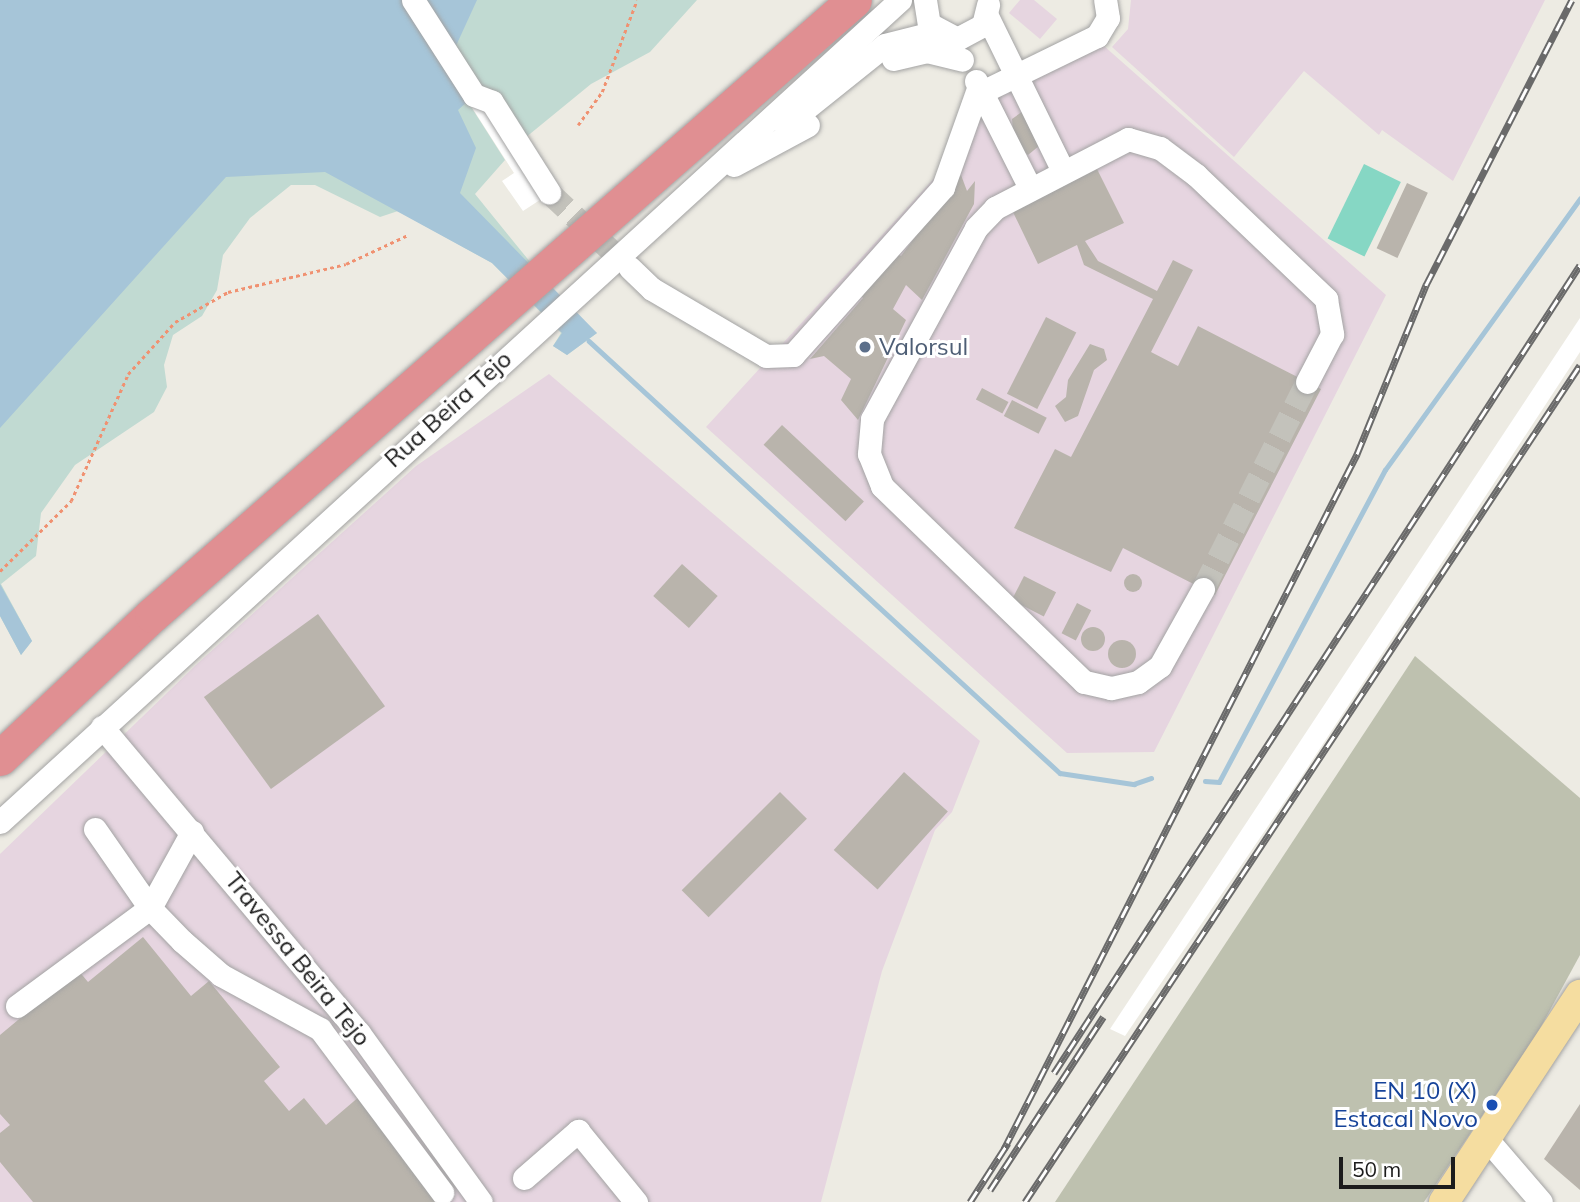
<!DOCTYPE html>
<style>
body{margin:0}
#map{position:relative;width:1580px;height:1202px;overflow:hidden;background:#edebe3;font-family:Mulish,sans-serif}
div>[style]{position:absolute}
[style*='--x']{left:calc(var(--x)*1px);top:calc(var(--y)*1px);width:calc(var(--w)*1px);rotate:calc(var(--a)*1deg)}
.industrial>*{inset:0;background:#e6d5e0}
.construction>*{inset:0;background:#bec1af}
.wetland>*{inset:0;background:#c1dad2}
.pitch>*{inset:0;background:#86d7c4;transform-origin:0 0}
.water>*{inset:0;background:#a6c5d8}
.pier>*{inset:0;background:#fff}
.stream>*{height:4.5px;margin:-2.25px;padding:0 2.25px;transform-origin:2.25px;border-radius:2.25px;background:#a6c5d8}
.building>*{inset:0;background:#b9b4ac;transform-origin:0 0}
.round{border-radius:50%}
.minor-tunnel>*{height:23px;margin-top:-11.5px;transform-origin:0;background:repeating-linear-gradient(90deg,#c3c2bb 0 23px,transparent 0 34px)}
.path>*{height:2.5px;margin-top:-1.25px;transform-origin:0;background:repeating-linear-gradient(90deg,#f09171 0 3.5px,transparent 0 7px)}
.roads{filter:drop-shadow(0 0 2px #a3a3a3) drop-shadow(0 0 2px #a3a3a3)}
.minor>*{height:23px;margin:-11.5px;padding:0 11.5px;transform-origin:11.5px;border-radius:11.5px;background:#fff}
.major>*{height:30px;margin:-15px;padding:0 15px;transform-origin:15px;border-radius:15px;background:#f5dda0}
.highway>*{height:35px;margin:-17.5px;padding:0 17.5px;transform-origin:17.5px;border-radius:17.5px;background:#e08f92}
.rail>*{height:7px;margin-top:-3.5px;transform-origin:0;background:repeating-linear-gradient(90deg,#fff 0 13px,#6a6a6a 0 26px);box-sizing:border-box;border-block:2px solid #6a6a6a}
.dots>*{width:19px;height:19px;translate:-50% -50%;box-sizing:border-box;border:4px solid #fff;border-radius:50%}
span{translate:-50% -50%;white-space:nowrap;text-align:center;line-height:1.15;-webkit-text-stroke:6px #fff;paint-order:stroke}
.service-label{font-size:24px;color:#4e5e75}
.left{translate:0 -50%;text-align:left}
.street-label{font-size:24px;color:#1c1c1c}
.transit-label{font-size:24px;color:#164399}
.right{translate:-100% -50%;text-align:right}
.scale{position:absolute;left:1339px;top:1157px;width:116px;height:32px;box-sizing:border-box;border:4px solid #1c1c1c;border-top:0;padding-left:9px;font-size:21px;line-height:24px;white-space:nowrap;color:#1c1c1c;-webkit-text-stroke:5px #fff;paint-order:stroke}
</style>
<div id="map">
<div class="industrial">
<div style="clip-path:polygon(1020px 0,1034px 0,1057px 19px,1040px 39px,1009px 13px)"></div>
<div style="clip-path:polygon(1131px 0,1545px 0,1453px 181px,1382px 130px,1379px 135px,1304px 71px,1234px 157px,1112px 47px,1128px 29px)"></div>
<div style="clip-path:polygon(1104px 46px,1386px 295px,1154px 752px,1067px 753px,706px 427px,938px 174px,978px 106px)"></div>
<div style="clip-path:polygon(549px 374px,980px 741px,952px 812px,935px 830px,882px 971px,821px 1202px,0 1202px,0 854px,197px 664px,416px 466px)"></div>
</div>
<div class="construction">
<div style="clip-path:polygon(1415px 656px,1580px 798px,1580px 955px,1537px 1034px,1424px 1202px,1055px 1202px)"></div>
</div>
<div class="wetland">
<div style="clip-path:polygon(335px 0,403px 0,505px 160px,475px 194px,578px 321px,597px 333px,567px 355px,553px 346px,561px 333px,492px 263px,398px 211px,380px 217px,315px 185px,291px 185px,250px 218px,223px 255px,217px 290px,202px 316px,173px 335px,164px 365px,167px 387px,154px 412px,75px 465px,41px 513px,36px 556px,1px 584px,32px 641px,21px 655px,0 616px,0 277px)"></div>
<div style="clip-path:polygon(424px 0,697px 0,650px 52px,591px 84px,525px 138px,482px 91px)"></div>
</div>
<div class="pitch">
<div style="left:1364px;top:164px;width:41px;height:83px;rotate:26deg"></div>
</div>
<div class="water">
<div style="clip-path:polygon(0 0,403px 0,468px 101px,458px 110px,476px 148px,460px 193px,597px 333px,567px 355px,553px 346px,562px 333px,492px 263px,325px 172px,226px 177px,0 428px)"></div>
<div style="clip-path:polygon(424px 0,477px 0,455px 48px)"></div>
<div style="clip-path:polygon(0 584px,32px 641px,21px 655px,0 616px)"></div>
</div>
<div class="pier">
<div style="clip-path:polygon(403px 0,424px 0,546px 196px,523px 211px,502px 181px,514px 173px)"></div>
<div style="clip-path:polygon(1580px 318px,1580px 352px,1298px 782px,1125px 1036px,1110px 1029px)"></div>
</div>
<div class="stream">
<div style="--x:589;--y:341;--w:639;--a:42.53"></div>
<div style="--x:1060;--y:773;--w:75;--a:8.5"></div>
<div style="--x:1134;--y:784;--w:18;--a:-19"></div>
<div style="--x:1205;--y:781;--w:14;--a:4"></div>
<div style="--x:1219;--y:782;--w:353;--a:-62"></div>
<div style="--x:1385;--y:470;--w:334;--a:-54.3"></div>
</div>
<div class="building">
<div style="clip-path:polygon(1023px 111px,1039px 146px,1028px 155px,1014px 144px,1012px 119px)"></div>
<div style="clip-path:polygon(1097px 169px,1124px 223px,1085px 241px,1098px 261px,1157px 291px,1173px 260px,1193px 270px,1151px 352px,1178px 366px,1198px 326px,1321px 389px,1215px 595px,1123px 548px,1111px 572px,1014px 528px,1055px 449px,1071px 457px,1153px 299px,1084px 265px,1077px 245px,1038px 264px,1012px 210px)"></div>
<div style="clip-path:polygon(961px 175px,967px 191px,975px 181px,974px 204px,922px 300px,906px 285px,893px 309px,906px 320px,858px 420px,841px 400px,851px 379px,824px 356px,810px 359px,863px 298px,858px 293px,894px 252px,901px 256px)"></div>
<div style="left:1407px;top:183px;width:23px;height:72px;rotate:25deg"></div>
<div style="left:1046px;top:317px;width:34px;height:86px;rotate:27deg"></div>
<div style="clip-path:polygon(1090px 344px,1104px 349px,1107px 360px,1094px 370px,1078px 416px,1065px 422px,1055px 406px,1066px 397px,1068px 380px)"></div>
<div style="left:982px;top:388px;width:30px;height:13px;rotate:28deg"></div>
<div style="left:1012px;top:400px;width:39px;height:18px;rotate:27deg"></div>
<div style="left:782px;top:425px;width:112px;height:27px;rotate:43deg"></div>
<div style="left:682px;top:564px;width:48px;height:43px;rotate:42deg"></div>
<div class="round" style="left:1124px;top:574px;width:18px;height:18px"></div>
<div style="left:1024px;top:576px;width:36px;height:27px;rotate:27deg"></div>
<div style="left:1077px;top:603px;width:16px;height:34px;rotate:27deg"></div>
<div style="left:318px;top:614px;width:114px;height:141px;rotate:54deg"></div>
<div class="round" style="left:1081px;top:627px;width:24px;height:24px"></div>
<div class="round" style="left:1108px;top:640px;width:28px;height:28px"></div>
<div style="left:904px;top:772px;width:59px;height:105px;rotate:42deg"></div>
<div style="left:780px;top:792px;width:38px;height:139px;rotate:45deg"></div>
<div style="clip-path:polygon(143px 937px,191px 996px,209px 981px,280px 1067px,264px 1081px,289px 1111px,304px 1098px,326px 1125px,360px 1096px,439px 1202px,33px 1202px,0 1162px,0 1133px,10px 1125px,0 1114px,0 1035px,78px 970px,88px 982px)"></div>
<div style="clip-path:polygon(1580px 1104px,1580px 1190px,1544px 1159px)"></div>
</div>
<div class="minor-tunnel">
<div style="--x:549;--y:192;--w:111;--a:43.2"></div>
<div style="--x:1203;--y:589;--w:232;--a:-63.3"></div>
</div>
<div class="path">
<div style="--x:578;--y:125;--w:41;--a:-54"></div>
<div style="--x:602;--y:92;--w:98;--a:-69.2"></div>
<div style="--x:0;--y:571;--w:100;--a:-44.6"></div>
<div style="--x:71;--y:501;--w:139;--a:-65.8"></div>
<div style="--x:128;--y:374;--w:70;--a:-47.9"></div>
<div style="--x:175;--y:322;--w:61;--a:-29.5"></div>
<div style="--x:228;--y:292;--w:121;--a:-13.3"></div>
<div style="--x:346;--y:264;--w:68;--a:-25.1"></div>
</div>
<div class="roads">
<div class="minor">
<div style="--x:413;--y:0;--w:113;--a:57.3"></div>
<div style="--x:474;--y:95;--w:19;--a:21"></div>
<div style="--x:492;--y:102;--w:107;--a:57.7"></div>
<div style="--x:925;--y:0;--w:24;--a:81"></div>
<div style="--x:929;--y:24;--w:32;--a:28"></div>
<div style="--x:957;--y:39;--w:30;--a:-28"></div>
<div style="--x:983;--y:25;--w:21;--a:-76"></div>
<div style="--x:987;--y:16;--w:170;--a:63.9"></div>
<div style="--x:893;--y:59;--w:35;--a:-13"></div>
<div style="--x:927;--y:51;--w:36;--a:14"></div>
<div style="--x:976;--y:81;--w:118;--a:63.2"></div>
<div style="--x:982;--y:92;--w:128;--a:-26"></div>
<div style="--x:1097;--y:36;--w:21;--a:-59"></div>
<div style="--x:1108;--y:18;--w:18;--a:-99"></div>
<div style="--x:785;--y:125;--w:128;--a:-38.7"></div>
<div style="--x:885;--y:45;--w:53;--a:-14.3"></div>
<div style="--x:734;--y:165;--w:84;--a:-28.4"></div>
<div style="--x:630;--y:268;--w:30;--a:44"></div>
<div style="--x:652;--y:289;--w:132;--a:30.4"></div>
<div style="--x:766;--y:356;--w:27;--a:-2"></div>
<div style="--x:793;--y:355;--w:225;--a:-48.2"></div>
<div style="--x:943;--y:187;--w:107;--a:-70.4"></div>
<div style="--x:1203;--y:589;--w:88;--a:119.2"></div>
<div style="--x:1160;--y:666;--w:27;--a:144"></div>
<div style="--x:1138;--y:682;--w:28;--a:167"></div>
<div style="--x:1111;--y:688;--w:28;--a:-167"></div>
<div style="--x:1084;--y:682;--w:281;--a:-135.9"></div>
<div style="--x:882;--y:486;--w:35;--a:-112"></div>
<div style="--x:869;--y:454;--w:35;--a:-85"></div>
<div style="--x:872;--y:419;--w:217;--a:-61.4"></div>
<div style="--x:976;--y:228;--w:28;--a:-46"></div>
<div style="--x:995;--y:208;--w:150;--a:-27.4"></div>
<div style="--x:1128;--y:139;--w:33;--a:16"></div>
<div style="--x:1160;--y:148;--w:45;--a:36.9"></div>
<div style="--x:1196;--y:175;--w:180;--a:43.6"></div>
<div style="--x:1326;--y:299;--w:36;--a:80"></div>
<div style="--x:1332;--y:334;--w:54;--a:117.5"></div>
<div style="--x:102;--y:727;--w:400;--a:50"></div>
<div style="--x:359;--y:1033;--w:208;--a:54.2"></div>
<div style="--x:0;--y:822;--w:1219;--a:-42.41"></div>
<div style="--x:95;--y:829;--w:96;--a:55.2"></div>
<div style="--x:150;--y:908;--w:46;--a:45.9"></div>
<div style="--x:182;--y:941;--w:52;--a:41.1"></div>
<div style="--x:221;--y:975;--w:113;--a:28.6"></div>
<div style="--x:320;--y:1029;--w:204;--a:53.2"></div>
<div style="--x:17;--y:1006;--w:165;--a:-36.4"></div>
<div style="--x:150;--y:908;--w:87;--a:-61.1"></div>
<div style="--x:1486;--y:1138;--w:84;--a:49.3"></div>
<div style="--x:524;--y:1178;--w:72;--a:-41"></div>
<div style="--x:578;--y:1131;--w:92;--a:50.8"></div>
</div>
<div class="major">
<div style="--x:1444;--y:1202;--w:248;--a:-56.7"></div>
</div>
<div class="highway">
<div style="--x:0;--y:758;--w:209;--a:-43.3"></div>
<div style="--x:152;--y:615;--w:933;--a:-41.22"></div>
</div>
</div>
<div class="rail">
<div style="--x:1054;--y:1073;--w:964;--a:-56.94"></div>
<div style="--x:1004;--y:1149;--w:780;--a:-63.07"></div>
<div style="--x:1357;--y:454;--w:183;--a:-67.8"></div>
<div style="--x:1426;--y:285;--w:320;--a:-62.9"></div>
<div style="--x:990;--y:1190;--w:207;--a:-56.8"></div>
<div style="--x:970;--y:1202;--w:70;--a:-57.2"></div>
<div style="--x:1025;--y:1202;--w:1004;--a:-56.45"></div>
</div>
<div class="dots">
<div style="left:865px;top:347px;background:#5c6f8a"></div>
<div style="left:1492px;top:1105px;background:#1a4fb4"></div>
</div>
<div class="service-label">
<span class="left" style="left:879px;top:347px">Valorsul</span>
</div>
<div class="street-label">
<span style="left:448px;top:409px;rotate:-42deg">Rua Beira Tejo</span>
<span style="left:298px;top:959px;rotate:51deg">Travessa Beira Tejo</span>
</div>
<div class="transit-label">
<span class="right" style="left:1478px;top:1105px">EN 10 (X)<br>Estacal Novo</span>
</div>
<div class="scale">50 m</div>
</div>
